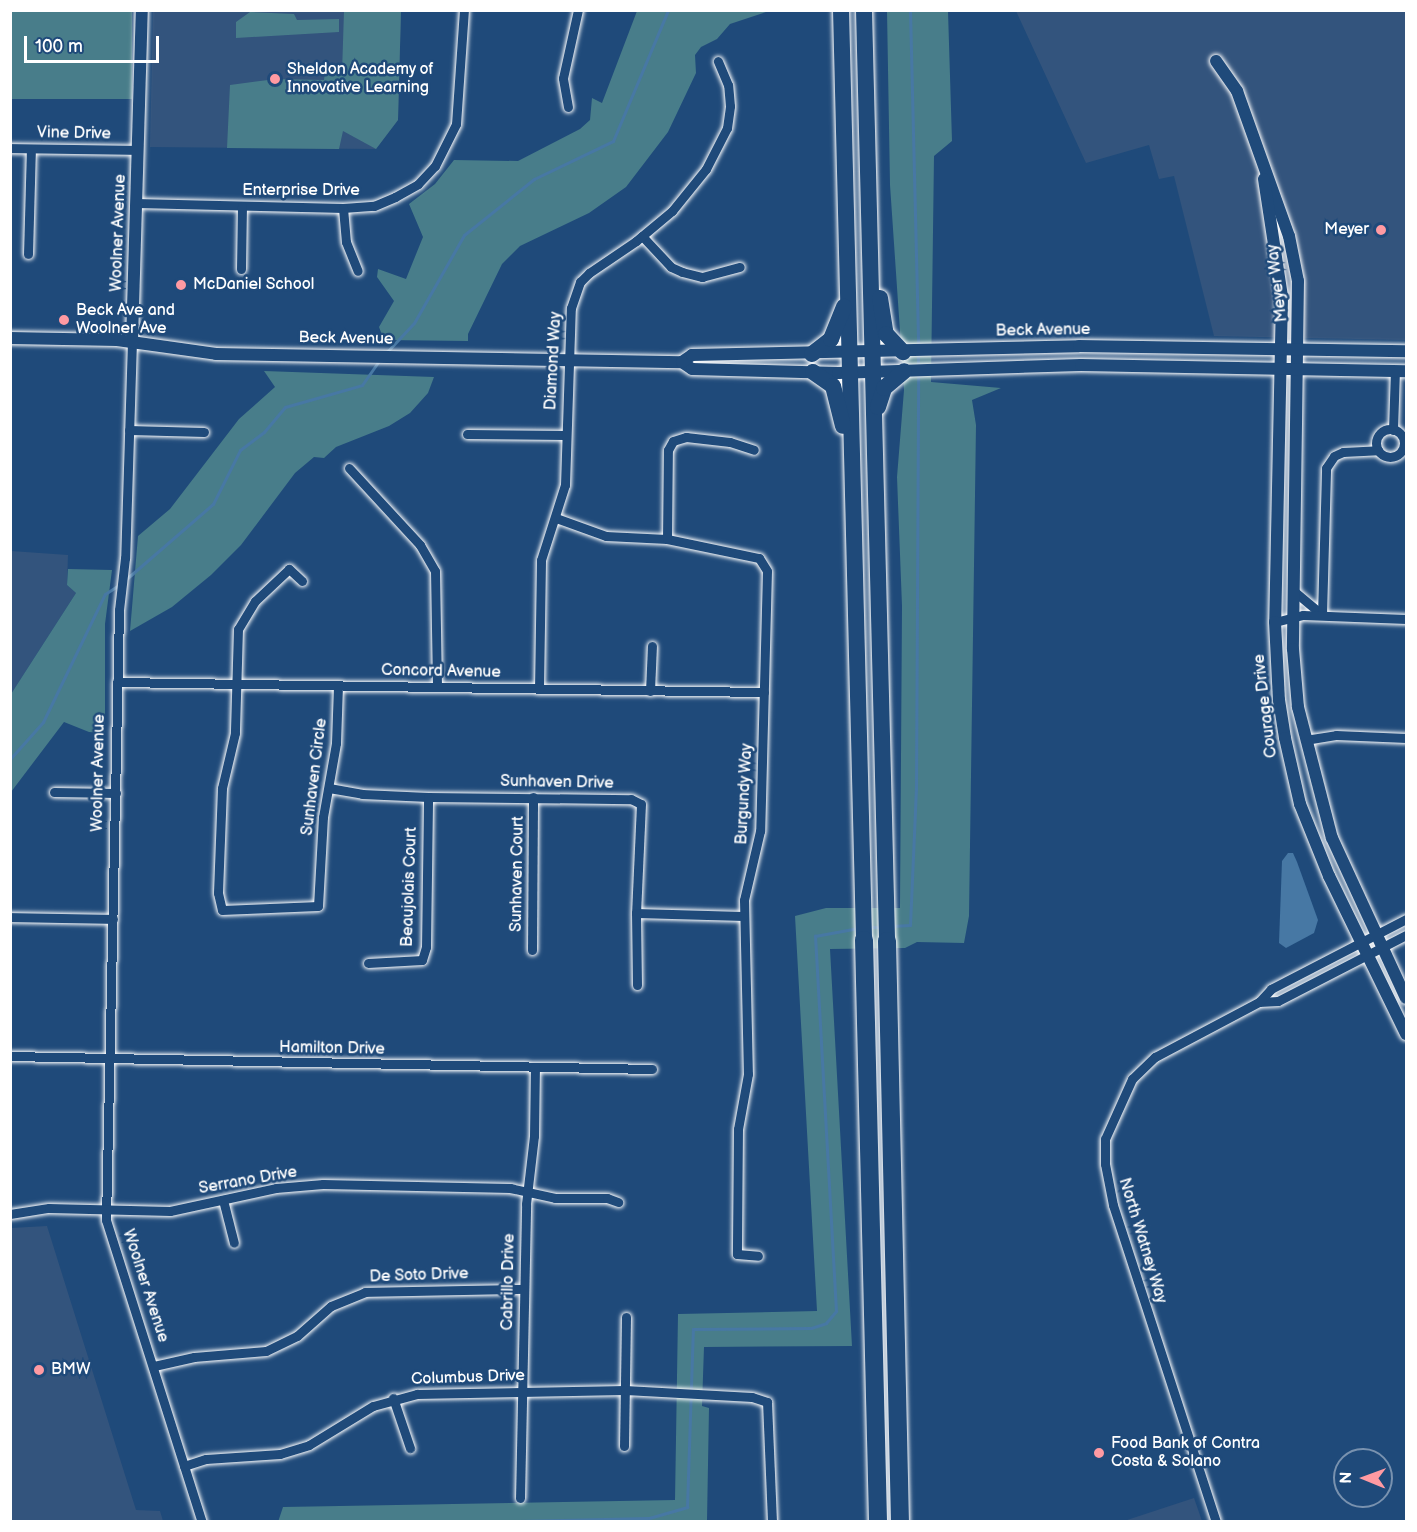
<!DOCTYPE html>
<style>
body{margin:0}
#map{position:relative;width:1417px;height:1532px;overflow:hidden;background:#1f4a7a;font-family:"Balsamiq Sans",sans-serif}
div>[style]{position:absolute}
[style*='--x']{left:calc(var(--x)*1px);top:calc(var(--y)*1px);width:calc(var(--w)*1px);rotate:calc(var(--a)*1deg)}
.built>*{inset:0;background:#33547d}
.green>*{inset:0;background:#487d8a;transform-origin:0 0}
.water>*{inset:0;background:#4778a4}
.stream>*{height:3px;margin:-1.5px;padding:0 1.5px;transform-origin:1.5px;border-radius:1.5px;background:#4778a4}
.roads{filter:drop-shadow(0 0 2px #fff) drop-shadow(0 0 2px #fff)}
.minor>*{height:9px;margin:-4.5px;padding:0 4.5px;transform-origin:4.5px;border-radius:4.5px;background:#1f4a7a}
.minor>.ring{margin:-4.5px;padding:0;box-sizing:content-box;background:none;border:9px solid #1f4a7a;border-radius:50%}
.tertiary>*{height:12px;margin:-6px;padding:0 6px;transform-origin:6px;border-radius:6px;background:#1f4a7a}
.trunk>*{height:16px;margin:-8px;padding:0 8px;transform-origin:8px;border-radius:8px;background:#1f4a7a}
.motorway>*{height:18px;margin:-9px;padding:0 9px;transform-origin:9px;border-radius:9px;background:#1f4a7a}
.dots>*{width:16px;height:16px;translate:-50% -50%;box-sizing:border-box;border:3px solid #1f4a7a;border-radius:50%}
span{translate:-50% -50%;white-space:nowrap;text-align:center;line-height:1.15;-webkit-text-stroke:5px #1f4a7a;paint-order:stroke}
.poi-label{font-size:16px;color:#fff}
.left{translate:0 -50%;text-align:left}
.right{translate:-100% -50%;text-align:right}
.street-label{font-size:16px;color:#fff}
.frame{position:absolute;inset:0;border:12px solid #fff;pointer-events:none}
.north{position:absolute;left:1333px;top:1448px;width:60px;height:60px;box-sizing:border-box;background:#1f4a7a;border:2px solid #7992af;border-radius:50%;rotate:271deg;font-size:16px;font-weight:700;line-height:24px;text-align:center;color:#fff}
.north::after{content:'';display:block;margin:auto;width:21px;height:27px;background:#ff9aa2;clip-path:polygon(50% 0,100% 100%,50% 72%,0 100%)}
.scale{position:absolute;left:24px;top:36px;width:135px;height:27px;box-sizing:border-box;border:3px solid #fff;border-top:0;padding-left:8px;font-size:18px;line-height:21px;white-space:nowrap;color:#fff;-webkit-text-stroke:4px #1f4a7a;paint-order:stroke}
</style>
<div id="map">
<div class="built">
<div style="clip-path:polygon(153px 11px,401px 11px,398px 120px,376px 149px,150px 147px)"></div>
<div style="clip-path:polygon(1016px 11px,1406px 11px,1406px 340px,1214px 336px,1174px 176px,1159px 179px,1149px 145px,1086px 163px)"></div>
<div style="clip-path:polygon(11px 551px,68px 555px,67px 585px,76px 593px,11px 694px)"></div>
<div style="clip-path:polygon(47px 1226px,136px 1510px,160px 1511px,163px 1521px,11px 1521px,11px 1228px)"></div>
<div style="clip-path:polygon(1194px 1498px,1202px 1521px,1124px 1521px)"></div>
</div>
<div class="green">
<div style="left:10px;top:11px;width:122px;height:88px"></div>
<div style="clip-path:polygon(344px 11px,401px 11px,398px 120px,376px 149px,343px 131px,339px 149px,227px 148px,230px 85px,276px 79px,324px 80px,325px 73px,342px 73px)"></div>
<div style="clip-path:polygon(637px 11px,769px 11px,730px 24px,717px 39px,701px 47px,695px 55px,696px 73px,668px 132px,626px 187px,589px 213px,520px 246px,502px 264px,468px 334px,468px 341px,384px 340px,379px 327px,394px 301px,377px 277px,378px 269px,406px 279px,423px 237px,409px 204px,435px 184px,454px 160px,518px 161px,580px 129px,590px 120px,592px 98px,602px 103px)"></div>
<div style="clip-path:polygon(887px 11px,948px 11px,952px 141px,934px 156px,931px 382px,1001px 388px,972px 400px,976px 425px,969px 916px,964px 943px,917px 942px,905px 948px,830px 949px,852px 1346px,704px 1347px,702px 1406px,709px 1408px,707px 1521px,278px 1522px,283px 1507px,675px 1500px,678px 1314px,817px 1311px,795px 916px,826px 908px,900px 908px,902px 606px,897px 477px,904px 390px,890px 185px)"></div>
<div style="clip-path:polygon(250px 12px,294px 14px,297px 20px,339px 19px,339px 32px,236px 38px,236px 22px)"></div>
<div style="clip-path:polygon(264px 371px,434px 377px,428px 393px,410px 413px,389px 426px,336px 447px,324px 458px,314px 457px,295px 473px,241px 545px,211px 575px,172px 607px,130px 631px,138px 536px,170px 509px,239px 419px,275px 387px)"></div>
<div style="clip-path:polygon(68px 569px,112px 570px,105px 624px,105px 733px,89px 732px,64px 722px,11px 792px,11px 694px,76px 593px,67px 585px)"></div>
</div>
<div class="water">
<div style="clip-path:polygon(1288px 853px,1293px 853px,1297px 862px,1318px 920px,1314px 933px,1286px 948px,1279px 943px,1282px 861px)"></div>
</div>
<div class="stream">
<div style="--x:910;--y:10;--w:336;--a:88.6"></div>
<div style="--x:918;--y:353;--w:14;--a:90"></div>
<div style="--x:385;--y:354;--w:42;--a:-46.9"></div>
<div style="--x:414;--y:323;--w:101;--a:-60.4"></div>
<div style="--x:464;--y:235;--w:90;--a:-38.7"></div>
<div style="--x:534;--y:179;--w:88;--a:-25.7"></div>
<div style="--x:613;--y:141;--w:142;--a:-67.2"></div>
<div style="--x:124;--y:581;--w:118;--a:-40.9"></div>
<div style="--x:213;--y:504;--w:60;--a:-63.4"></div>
<div style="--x:240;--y:450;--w:30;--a:-37"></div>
<div style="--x:264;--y:432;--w:33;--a:-50"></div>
<div style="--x:285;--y:407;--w:80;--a:-15.9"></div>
<div style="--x:362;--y:385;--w:29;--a:-55"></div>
<div style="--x:10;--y:759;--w:50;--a:-48.3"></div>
<div style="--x:43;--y:722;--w:142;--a:-64.2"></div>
<div style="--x:105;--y:594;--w:17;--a:-33"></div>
<div style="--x:892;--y:926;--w:18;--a:-3"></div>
<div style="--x:910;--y:925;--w:135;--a:-87.5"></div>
<div style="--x:916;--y:790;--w:416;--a:-89.7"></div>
<div style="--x:868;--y:927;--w:14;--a:0"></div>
<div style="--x:475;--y:1522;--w:174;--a:-1.3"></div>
<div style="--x:649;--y:1518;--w:40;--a:-16"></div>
<div style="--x:687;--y:1507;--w:178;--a:-88.1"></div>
<div style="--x:693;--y:1329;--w:118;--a:-0.5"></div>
<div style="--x:811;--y:1328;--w:16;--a:-18"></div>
<div style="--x:826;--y:1323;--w:16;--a:-50"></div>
<div style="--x:836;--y:1311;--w:376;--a:-93.2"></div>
<div style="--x:815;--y:936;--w:44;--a:-10.5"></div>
</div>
<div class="roads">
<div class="minor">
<div style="--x:568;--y:107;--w:29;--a:-100"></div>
<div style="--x:563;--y:78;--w:70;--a:-77.6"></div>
<div style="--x:10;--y:148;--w:128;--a:0.9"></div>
<div style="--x:136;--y:203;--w:207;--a:1.4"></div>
<div style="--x:343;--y:208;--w:31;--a:-4"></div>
<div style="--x:374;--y:206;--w:23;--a:-23"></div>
<div style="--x:395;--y:197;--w:26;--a:-29"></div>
<div style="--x:418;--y:184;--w:25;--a:-47"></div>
<div style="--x:435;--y:166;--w:47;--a:-63.4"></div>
<div style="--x:456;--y:124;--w:114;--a:-86"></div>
<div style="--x:343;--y:208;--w:34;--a:85"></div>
<div style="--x:346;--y:242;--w:31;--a:68"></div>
<div style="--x:642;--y:236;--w:42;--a:46.9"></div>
<div style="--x:671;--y:267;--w:12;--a:24"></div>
<div style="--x:682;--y:272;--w:21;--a:14"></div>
<div style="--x:702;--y:277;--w:39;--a:-15"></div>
<div style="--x:28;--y:254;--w:105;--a:-88.4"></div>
<div style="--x:241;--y:269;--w:63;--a:-89.1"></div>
<div style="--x:132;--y:341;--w:217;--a:91.8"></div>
<div style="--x:125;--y:558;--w:52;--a:96.6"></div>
<div style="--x:119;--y:610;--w:610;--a:91.22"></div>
<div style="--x:106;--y:1220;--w:317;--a:72.4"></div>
<div class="ring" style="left:1376px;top:429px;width:19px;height:19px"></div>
<div style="--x:129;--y:430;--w:75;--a:1.5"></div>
<div style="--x:1393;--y:430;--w:59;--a:-88.1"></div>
<div style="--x:467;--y:434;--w:98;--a:0.6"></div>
<div style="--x:349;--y:468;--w:105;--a:47.3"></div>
<div style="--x:420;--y:545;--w:30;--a:60"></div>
<div style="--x:435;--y:571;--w:116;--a:89"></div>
<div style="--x:556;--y:518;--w:53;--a:19.8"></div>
<div style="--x:606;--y:536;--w:61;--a:2.8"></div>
<div style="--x:667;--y:539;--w:94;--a:11.7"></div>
<div style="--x:759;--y:558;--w:15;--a:58"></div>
<div style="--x:767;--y:571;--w:260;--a:91.5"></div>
<div style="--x:760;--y:831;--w:71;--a:103.1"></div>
<div style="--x:744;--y:900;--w:174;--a:88.7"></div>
<div style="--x:748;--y:1074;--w:56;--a:100.3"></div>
<div style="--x:738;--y:1129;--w:125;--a:90.5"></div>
<div style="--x:737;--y:1254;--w:21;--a:5"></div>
<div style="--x:667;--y:539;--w:89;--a:-89.4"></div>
<div style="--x:668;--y:450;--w:10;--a:-61"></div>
<div style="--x:673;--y:441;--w:14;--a:-17"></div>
<div style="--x:686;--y:437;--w:44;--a:6.5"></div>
<div style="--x:730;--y:442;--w:25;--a:18"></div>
<div style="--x:302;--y:581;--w:18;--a:-137"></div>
<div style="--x:289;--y:569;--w:47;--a:136.7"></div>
<div style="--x:255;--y:601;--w:33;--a:121"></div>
<div style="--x:238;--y:629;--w:104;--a:91.7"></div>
<div style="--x:235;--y:733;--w:57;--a:103.3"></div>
<div style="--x:222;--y:788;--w:105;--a:92.2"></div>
<div style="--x:218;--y:893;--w:17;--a:77"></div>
<div style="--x:222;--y:910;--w:96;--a:-2.4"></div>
<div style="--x:318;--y:906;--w:89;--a:-86.8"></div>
<div style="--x:323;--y:817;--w:75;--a:-80"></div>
<div style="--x:336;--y:743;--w:57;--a:-88"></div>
<div style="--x:1295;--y:592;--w:35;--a:40"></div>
<div style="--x:1322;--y:615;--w:147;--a:-88.4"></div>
<div style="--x:1326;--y:468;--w:14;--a:-56"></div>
<div style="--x:1334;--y:456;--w:10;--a:-24"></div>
<div style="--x:1343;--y:452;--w:35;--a:-3"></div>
<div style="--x:1275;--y:622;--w:29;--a:-14"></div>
<div style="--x:1303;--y:615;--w:103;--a:2.2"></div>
<div style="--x:117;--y:682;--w:647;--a:0.89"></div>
<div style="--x:539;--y:689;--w:129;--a:-89.1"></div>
<div style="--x:541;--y:560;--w:79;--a:-72.3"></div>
<div style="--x:565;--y:485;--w:177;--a:-88.1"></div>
<div style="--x:571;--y:308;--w:28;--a:-71"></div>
<div style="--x:580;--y:282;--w:13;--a:-45"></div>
<div style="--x:589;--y:273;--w:57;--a:-34.2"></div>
<div style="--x:636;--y:241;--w:47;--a:-39.8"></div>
<div style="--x:672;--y:211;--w:54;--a:-51"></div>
<div style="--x:706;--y:169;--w:46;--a:-62.9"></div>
<div style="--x:727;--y:128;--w:22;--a:-82"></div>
<div style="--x:730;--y:106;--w:21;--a:-95"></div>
<div style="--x:728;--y:85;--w:26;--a:-113"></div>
<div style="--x:650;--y:691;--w:45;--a:-87.5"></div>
<div style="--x:1305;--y:740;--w:31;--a:-9"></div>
<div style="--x:1336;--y:735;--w:70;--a:2.5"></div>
<div style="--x:329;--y:788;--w:34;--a:10"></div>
<div style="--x:362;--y:794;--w:66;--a:2.6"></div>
<div style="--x:428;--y:797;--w:203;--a:0.6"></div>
<div style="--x:631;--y:799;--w:11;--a:27"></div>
<div style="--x:641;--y:804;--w:109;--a:92.6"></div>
<div style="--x:636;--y:913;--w:107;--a:1.6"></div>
<div style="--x:54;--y:792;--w:62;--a:0.9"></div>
<div style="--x:636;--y:913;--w:72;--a:89.2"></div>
<div style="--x:10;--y:917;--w:103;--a:1.1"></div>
<div style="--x:532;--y:950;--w:153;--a:-89.6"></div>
<div style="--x:368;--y:963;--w:54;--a:-3.2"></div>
<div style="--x:422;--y:960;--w:14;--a:-73"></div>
<div style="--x:426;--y:947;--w:150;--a:-89.2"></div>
<div style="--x:1259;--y:1002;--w:19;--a:-3"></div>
<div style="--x:1278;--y:1001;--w:144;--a:-27.3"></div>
<div style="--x:10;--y:1056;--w:642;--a:1.16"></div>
<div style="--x:223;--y:1200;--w:44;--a:75.7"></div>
<div style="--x:10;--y:1214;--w:39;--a:-9"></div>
<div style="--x:49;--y:1208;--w:121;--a:1.4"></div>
<div style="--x:170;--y:1211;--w:108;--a:-12.2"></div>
<div style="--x:276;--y:1188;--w:47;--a:-4.9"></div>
<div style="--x:323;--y:1184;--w:187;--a:1.2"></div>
<div style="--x:510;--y:1188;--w:46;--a:12.5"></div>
<div style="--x:555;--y:1198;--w:52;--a:0"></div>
<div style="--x:607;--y:1198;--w:12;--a:20"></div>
<div style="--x:154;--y:1366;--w:41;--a:-12.7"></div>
<div style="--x:194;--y:1357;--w:72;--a:-4.8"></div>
<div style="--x:266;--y:1351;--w:34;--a:-26"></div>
<div style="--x:297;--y:1336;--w:45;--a:-41.4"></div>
<div style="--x:331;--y:1306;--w:37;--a:-22"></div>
<div style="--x:365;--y:1292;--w:159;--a:-1.1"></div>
<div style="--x:393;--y:1398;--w:53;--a:71.2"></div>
<div style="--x:624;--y:1446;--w:129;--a:-89.1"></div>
<div style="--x:184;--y:1466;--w:23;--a:-18"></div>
<div style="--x:206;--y:1459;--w:74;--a:-3.9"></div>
<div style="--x:280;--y:1454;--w:30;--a:-17"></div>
<div style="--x:309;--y:1445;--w:75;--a:-31.4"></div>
<div style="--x:373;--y:1406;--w:46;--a:-15.3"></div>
<div style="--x:417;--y:1394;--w:208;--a:-1.1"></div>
<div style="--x:625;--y:1390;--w:127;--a:3.2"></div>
<div style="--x:752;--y:1397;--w:16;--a:18"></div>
<div style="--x:767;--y:1402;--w:120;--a:87.6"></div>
<div style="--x:520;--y:1498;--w:294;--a:-88.8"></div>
<div style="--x:526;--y:1204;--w:68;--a:-83.3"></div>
<div style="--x:534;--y:1136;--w:69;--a:-89.2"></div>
<div style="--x:1216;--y:1522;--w:333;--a:-108"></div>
<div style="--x:1113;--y:1205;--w:42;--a:-101"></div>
<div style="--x:1105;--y:1164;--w:25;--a:-90"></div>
<div style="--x:1105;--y:1139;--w:66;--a:-65.8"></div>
<div style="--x:1132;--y:1079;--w:32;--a:-44"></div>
<div style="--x:1155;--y:1057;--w:118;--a:-27.9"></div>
<div style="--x:1259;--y:1002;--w:18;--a:-47"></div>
<div style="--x:1271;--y:989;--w:152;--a:-27.4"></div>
</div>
<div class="tertiary">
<div style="--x:1216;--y:61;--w:37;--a:55"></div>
<div style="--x:1237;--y:91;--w:154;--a:70.3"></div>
<div style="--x:1289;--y:236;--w:46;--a:78.7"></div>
<div style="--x:1298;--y:281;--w:368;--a:90.8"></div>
<div style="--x:1293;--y:649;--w:58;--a:85.1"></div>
<div style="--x:1298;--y:707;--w:135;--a:75.5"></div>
<div style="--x:1332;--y:838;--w:176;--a:65.2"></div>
<div style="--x:1264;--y:179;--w:119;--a:81.3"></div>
<div style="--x:1282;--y:297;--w:325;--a:91.2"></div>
<div style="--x:1275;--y:622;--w:78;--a:87.1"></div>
<div style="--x:1279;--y:700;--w:38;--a:81"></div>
<div style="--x:1285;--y:738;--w:68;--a:77.2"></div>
<div style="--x:1300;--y:804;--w:78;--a:68.1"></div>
<div style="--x:1329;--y:876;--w:176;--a:64"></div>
<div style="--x:10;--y:338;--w:107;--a:1.1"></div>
<div style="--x:117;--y:340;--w:100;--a:8"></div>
<div style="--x:216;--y:354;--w:466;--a:1"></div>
<div style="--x:682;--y:362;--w:12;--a:35"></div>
<div style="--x:692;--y:369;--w:146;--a:1.6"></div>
<div style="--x:838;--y:373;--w:243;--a:-1.9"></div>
<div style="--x:1081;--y:365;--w:325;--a:1.1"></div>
<div style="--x:132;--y:341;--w:331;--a:-88.3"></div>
<div style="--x:682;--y:362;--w:12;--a:-35"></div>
<div style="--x:692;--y:355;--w:387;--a:-1.3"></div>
<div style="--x:1079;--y:346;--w:327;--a:0.9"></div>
</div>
<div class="trunk">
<div style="--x:841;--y:10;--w:930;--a:88.58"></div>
<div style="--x:864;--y:10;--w:931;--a:88.58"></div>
<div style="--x:880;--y:298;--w:36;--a:81"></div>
<div style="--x:886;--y:334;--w:25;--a:47"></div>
<div style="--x:812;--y:354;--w:24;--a:-38"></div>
<div style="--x:831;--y:339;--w:35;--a:-68"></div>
<div style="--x:813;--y:372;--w:24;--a:35"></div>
<div style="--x:833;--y:386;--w:41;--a:76"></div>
<div style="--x:878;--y:407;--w:20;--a:-72"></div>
<div style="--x:884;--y:388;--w:26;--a:-40"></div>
</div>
<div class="motorway">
<div style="--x:864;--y:940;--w:582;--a:88.62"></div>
<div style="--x:887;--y:941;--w:581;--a:88.72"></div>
</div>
</div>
<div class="dots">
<div style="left:275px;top:79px;background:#ff9aa2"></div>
<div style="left:1381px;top:230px;background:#ff9aa2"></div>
<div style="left:181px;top:285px;background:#ff9aa2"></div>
<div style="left:64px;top:320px;background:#ff9aa2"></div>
<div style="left:39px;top:1370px;background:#ff9aa2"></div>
<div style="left:1099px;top:1453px;background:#ff9aa2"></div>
</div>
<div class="poi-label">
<span class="left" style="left:287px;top:79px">Sheldon Academy of<br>Innovative Learning</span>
<span class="right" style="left:1369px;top:230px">Meyer</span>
<span class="left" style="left:193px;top:285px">McDaniel School</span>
<span class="left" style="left:76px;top:320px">Beck Ave and<br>Woolner Ave</span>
<span class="left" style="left:51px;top:1370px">BMW</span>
<span class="left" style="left:1111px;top:1453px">Food Bank of Contra<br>Costa &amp; Solano</span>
</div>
<div class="street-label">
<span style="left:74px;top:134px;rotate:1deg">Vine Drive</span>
<span style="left:301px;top:191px">Enterprise Drive</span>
<span style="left:119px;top:233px;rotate:-88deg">Woolner Avenue</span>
<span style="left:1278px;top:283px;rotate:-97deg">Meyer Way</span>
<span style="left:1043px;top:331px;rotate:-1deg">Beck Avenue</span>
<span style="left:346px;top:339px;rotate:1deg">Beck Avenue</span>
<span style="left:554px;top:361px;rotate:-87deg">Diamond Way</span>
<span style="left:441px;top:672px;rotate:1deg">Concord Avenue</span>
<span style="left:1266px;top:706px;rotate:-97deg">Courage Drive</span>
<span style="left:99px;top:773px;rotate:-89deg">Woolner Avenue</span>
<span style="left:315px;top:777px;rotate:-83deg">Sunhaven Circle</span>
<span style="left:557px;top:783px;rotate:1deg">Sunhaven Drive</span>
<span style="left:745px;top:794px;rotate:-87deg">Burgundy Way</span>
<span style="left:518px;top:874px;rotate:-89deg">Sunhaven Court</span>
<span style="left:410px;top:887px;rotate:-88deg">Beaujolais Court</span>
<span style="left:332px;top:1049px;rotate:1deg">Hamilton Drive</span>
<span style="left:248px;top:1181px;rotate:-10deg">Serrano Drive</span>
<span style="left:1142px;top:1241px;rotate:73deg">North Watney Way</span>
<span style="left:419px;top:1276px;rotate:-2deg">De Soto Drive</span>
<span style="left:509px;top:1282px;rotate:-89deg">Cabrillo Drive</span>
<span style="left:145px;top:1286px;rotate:72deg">Woolner Avenue</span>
<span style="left:468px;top:1378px;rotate:-2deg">Columbus Drive</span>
</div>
<div class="frame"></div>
<div class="north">N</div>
<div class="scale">100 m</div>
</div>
